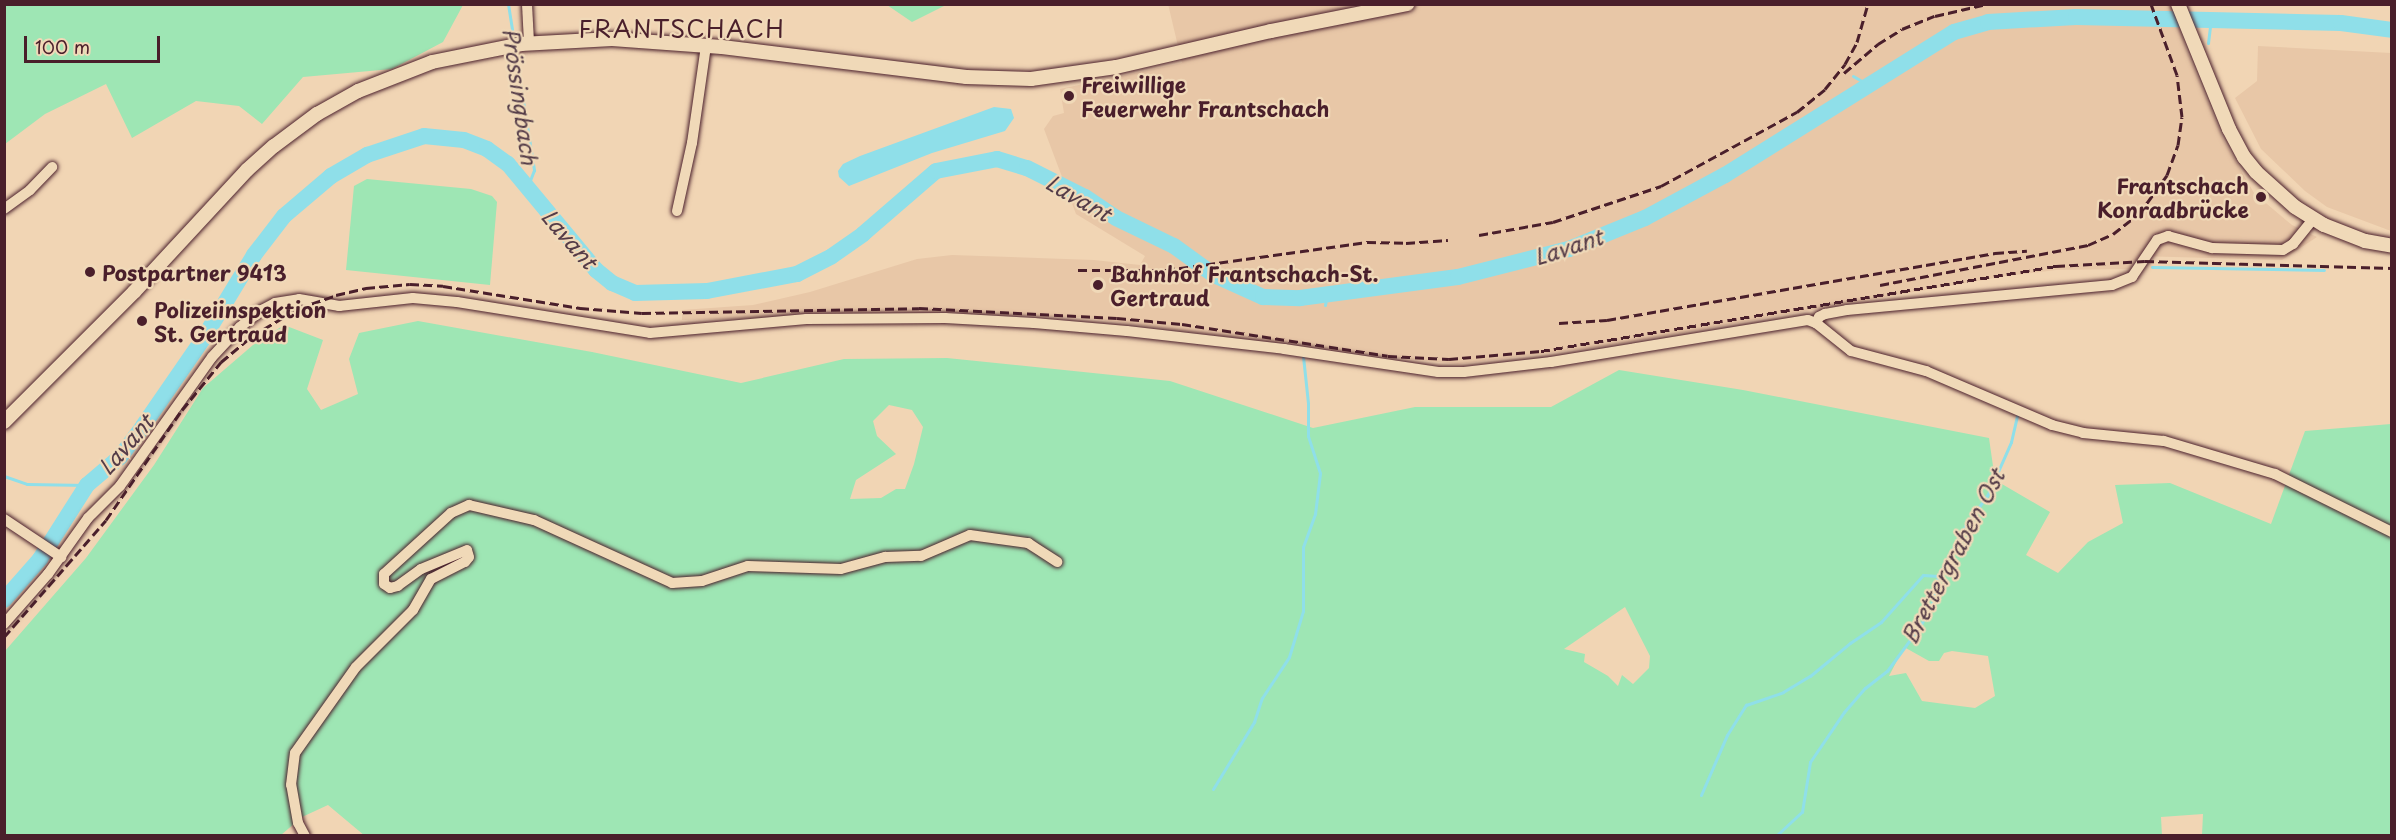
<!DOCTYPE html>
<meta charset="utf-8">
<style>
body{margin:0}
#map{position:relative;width:2396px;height:840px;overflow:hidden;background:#f1d5b4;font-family:"Playpen Sans",sans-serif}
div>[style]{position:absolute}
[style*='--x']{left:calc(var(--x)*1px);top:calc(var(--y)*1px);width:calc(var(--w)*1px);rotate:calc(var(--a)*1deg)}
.built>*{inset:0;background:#e8c7a7}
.green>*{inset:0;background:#9ee6b4}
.water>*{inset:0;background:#8fdfe9}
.stream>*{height:3px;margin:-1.5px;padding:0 1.5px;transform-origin:1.5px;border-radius:1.5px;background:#8fdfe9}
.river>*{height:16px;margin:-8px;padding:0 8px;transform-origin:8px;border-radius:8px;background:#8fdfe9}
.roads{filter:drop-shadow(0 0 2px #4a1f2b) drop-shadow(0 0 2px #4a1f2b)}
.minor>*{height:10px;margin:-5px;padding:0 5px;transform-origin:5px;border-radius:5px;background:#f0d9b8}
.major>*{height:14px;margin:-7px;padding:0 7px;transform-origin:7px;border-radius:7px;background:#f0d9b8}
.rail>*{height:3px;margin-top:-1.5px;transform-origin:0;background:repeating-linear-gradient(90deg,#4a1f2b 0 9px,transparent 0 13.5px)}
.dots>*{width:16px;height:16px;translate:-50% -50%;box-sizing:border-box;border:3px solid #f0d9b8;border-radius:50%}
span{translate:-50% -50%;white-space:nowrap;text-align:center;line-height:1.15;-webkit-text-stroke:4.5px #f0d9b8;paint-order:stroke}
.poi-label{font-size:21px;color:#4a1f2b;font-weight:700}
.left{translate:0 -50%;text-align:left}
.right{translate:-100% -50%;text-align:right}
.water-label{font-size:22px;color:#543c48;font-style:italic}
.quarter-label{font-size:24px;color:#4a1f2b;letter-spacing:1.5px}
.frame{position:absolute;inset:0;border:6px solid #4a1f2b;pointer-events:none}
.scale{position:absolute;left:24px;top:36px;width:136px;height:27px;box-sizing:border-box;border:3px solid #4a1f2b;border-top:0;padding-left:8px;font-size:18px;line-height:21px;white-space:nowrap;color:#4a1f2b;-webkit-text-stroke:4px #f0d9b8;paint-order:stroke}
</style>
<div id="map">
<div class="built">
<div style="clip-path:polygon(1168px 4px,2173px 5px,2186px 49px,2224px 141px,2254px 193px,2292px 225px,2317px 237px,2282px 260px,2138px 256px,2132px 269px,2056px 270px,2006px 276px,1605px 346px,1458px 364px,1340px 352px,1080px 317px,930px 314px,682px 320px,682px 310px,753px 305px,810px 292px,917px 259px,952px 255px,1094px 260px,1140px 265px,1145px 256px,1076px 214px,1044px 129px,1053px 116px,1064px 113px,1060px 89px,1182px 63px)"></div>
<div style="clip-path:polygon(2258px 46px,2391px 53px,2391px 231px,2327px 207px,2305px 191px,2261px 149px,2235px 98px,2257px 81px)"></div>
</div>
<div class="green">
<div style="clip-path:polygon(5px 4px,463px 4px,463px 5px,443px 42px,392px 69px,303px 77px,262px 124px,239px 106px,196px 101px,132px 138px,106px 84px,45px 114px,5px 144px)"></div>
<div style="clip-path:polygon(887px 5px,946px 5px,912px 22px)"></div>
<div style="clip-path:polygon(367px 179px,471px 189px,492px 196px,497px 202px,490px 285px,346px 270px,354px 186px)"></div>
<div style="clip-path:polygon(evenodd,418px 321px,592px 352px,741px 383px,844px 359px,947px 358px,1170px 381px,1313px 428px,1415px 407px,1551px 407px,1619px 370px,1743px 390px,1989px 438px,1995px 480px,2050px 512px,2026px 555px,2058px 573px,2088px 542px,2123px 523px,2115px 485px,2170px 483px,2271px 524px,2305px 431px,2391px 424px,2391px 835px,2202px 835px,2203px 814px,2161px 817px,2162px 836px,365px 836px,328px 805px,302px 817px,281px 835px,5px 836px,5px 651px,86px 558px,154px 465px,203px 388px,253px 345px,284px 325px,323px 340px,307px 389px,321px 410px,358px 394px,349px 359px,359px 333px,418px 321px,889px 405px,912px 410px,923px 427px,914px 464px,905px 489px,896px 489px,881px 498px,850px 499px,856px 480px,896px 454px,877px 436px,873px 421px,889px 405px,418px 321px,1625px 607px,1650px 656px,1649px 668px,1633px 684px,1622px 675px,1618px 686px,1608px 676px,1584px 662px,1585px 654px,1564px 649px,1625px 607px,418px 321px,1904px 647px,1929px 661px,1939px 661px,1944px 653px,1952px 651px,1988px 656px,1995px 696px,1975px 708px,1922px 701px,1906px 673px,1889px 676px,1904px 647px)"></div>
</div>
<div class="water">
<div style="clip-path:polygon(994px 107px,1011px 109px,1014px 118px,1005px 131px,932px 153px,849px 186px,839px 177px,838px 171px,843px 164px,860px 156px)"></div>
</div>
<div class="stream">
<div style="--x:508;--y:4;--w:37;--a:81"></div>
<div style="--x:2208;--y:43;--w:23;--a:-83"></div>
<div style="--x:515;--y:51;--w:121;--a:80.9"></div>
<div style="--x:534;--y:170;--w:19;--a:111"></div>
<div style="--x:1853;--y:76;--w:20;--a:30"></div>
<div style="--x:2152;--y:267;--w:172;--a:1"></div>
<div style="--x:1325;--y:305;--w:10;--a:-79"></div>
<div style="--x:4;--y:476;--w:24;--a:19"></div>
<div style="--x:27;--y:484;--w:60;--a:1"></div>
<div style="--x:1213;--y:789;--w:79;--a:-58.5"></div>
<div style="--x:1254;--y:722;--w:25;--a:-72"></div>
<div style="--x:1262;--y:698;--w:49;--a:-56.6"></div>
<div style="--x:1289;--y:657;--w:48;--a:-73.1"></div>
<div style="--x:1303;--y:611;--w:64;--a:-90"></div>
<div style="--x:1303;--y:547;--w:35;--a:-70"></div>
<div style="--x:1315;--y:514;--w:41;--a:-83"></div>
<div style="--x:1320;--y:473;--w:39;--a:-108"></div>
<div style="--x:1308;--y:436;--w:33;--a:-90"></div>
<div style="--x:1308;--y:403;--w:47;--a:-96.1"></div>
<div style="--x:1701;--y:795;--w:65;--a:-66.6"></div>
<div style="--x:1727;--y:735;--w:36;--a:-58"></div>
<div style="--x:1746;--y:705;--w:39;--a:-19"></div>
<div style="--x:1783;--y:692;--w:31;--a:-31"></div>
<div style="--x:1810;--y:676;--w:52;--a:-39.5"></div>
<div style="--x:1850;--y:643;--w:37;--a:-34"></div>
<div style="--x:1881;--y:622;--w:63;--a:-48.2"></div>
<div style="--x:1923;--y:575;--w:15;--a:4"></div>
<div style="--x:1778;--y:834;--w:33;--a:-43"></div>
<div style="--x:1802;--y:812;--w:51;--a:-80.9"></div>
<div style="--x:1810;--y:762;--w:60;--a:-55.8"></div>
<div style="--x:1844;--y:712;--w:32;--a:-49"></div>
<div style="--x:1865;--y:688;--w:28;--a:-38"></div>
<div style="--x:1887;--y:671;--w:56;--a:-53.7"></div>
<div style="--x:1920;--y:626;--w:25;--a:-61"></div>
<div style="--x:1932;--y:604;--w:29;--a:-78"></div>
<div style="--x:1938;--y:576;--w:57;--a:-61.6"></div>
<div style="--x:1965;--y:526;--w:39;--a:-54"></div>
<div style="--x:1988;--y:494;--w:57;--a:-66.1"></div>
<div style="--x:2011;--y:442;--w:27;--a:-77"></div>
</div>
<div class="river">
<div style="--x:4;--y:600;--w:55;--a:-48.7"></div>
<div style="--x:40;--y:559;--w:88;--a:-57.6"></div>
<div style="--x:87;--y:485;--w:43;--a:-40.3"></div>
<div style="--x:120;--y:457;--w:39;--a:-53"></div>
<div style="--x:143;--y:426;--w:106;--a:-55.4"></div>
<div style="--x:203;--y:339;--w:98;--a:-58.7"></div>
<div style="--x:254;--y:255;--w:49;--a:-52.4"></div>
<div style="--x:284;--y:216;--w:62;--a:-40.4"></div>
<div style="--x:331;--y:176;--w:42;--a:-30.3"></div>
<div style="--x:367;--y:155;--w:60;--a:-18.4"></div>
<div style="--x:424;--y:136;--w:40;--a:5.7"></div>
<div style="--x:464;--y:140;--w:25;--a:21"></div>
<div style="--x:487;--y:149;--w:26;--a:36"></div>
<div style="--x:508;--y:164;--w:138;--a:50.3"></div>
<div style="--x:596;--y:270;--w:21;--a:39"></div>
<div style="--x:612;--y:283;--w:25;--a:23"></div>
<div style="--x:635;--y:293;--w:72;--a:-1.6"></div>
<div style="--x:707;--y:291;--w:92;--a:-10.7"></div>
<div style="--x:797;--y:274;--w:39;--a:-27"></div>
<div style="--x:832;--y:256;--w:38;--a:-35"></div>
<div style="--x:863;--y:234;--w:96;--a:-40.8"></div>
<div style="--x:936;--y:171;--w:62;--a:-11.1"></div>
<div style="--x:997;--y:159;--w:31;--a:17"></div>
<div style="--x:1027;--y:168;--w:65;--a:26.6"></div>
<div style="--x:1085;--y:197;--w:37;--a:34"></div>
<div style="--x:1116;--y:218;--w:64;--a:25.8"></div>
<div style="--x:1174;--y:246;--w:49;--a:35.9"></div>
<div style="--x:1214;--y:275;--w:54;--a:24.2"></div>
<div style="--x:1263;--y:297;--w:37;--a:2"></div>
<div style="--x:1300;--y:298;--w:159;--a:-7.6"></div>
<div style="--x:1458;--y:277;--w:114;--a:-14.2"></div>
<div style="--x:1569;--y:249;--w:82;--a:-22.2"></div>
<div style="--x:1645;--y:218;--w:91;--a:-28.3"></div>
<div style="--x:1725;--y:175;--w:270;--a:-32"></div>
<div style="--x:1954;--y:32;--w:35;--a:-16"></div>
<div style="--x:1988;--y:22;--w:88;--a:-3.3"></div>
<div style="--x:2076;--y:17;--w:265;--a:1.3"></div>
<div style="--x:2341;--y:23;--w:51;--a:7.8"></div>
</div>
<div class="roads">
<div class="minor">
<div style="--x:527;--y:4;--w:39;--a:87"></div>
<div style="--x:4;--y:209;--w:32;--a:-36"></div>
<div style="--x:30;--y:190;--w:32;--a:-46"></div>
<div style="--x:677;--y:211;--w:70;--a:-77.6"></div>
<div style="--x:692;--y:143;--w:98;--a:-81.8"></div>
<div style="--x:1816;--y:323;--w:7;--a:-63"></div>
<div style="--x:1819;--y:317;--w:7;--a:-27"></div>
<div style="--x:1825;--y:314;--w:22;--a:-10"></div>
<div style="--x:1847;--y:310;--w:266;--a:-5.4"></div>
<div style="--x:2112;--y:285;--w:22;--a:-22"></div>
<div style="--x:2132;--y:277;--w:45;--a:-56"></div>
<div style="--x:2157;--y:240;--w:12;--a:-20"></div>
<div style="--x:2168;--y:236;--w:46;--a:15.3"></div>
<div style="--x:2212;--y:248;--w:71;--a:1.6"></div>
<div style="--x:2283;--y:250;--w:12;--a:-31"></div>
<div style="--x:2293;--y:244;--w:32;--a:-51"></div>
<div style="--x:4;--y:519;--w:69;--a:33.7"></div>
<div style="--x:4;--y:624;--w:67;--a:-48.7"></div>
<div style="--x:48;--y:574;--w:69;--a:-54.5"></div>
<div style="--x:88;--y:518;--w:45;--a:-45"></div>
<div style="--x:120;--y:486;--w:158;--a:-54.5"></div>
<div style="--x:212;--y:357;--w:41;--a:-47"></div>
<div style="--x:240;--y:327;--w:28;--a:-38"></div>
<div style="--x:262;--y:310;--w:15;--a:-28"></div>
<div style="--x:275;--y:303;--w:24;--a:-9"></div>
<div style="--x:299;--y:299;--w:41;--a:9.9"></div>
<div style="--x:339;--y:306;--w:74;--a:-6.2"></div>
<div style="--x:413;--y:298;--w:44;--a:5.2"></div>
<div style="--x:457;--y:302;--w:195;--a:9.1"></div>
<div style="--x:650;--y:333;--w:157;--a:-5.1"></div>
<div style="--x:806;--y:319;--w:139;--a:-0.4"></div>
<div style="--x:945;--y:318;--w:89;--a:3.2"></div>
<div style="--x:1034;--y:323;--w:93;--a:4.9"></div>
<div style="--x:1127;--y:331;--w:158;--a:6.5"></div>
<div style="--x:1284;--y:349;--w:156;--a:8.5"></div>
<div style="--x:1438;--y:372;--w:26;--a:0"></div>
<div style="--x:1464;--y:372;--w:88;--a:-6.6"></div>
<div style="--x:1551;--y:362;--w:260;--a:-9.3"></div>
<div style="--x:1808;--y:320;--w:9;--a:21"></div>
<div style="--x:1816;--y:323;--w:45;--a:38.7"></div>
<div style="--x:1851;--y:351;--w:78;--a:14.9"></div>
<div style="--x:1926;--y:371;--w:137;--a:23.2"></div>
<div style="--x:2052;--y:425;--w:32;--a:14"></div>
<div style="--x:2083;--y:433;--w:81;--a:5.6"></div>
<div style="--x:2164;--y:441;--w:116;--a:16.6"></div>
<div style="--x:2275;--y:474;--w:131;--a:26.4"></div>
<div style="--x:305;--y:836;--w:15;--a:-118"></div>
<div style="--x:298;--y:823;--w:39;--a:-100"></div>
<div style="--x:291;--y:785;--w:32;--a:-83"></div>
<div style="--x:295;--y:753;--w:105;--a:-54.7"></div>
<div style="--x:356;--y:667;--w:81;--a:-45"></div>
<div style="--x:413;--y:610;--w:36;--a:-60"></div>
<div style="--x:431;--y:579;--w:38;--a:-27"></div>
<div style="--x:465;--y:562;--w:6;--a:-51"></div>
<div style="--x:469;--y:557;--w:7;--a:-106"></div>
<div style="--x:467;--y:550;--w:50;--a:157.6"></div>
<div style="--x:421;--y:569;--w:29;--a:144"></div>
<div style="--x:398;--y:586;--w:8;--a:166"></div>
<div style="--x:390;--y:588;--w:7;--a:-146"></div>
<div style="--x:384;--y:584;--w:10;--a:-90"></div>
<div style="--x:384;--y:574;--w:91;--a:-42.3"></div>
<div style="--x:451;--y:513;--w:20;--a:-24"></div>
<div style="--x:469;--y:505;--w:67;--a:13"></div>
<div style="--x:534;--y:520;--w:152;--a:24.5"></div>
<div style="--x:672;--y:583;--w:30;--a:-4"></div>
<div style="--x:702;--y:581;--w:48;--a:-18.1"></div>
<div style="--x:748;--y:566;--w:93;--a:1.8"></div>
<div style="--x:841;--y:569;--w:46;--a:-15.3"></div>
<div style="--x:885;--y:557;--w:36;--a:-2"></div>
<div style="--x:921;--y:556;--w:53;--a:-23.2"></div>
<div style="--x:970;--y:535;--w:59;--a:7.9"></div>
<div style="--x:1028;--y:543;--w:35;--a:33"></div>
</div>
<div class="major">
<div style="--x:2178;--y:4;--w:135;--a:67.8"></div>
<div style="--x:2229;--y:129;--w:32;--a:62"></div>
<div style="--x:2244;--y:157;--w:19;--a:51"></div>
<div style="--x:2256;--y:172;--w:52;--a:41.9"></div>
<div style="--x:2295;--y:207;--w:34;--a:32"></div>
<div style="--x:2324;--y:225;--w:44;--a:21.3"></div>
<div style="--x:2365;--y:241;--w:27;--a:10"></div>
<div style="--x:4;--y:422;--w:184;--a:-45"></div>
<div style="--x:134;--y:292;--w:166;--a:-47.2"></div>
<div style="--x:247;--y:170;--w:36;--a:-42"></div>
<div style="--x:274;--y:146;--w:54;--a:-36.7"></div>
<div style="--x:317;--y:114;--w:47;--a:-29.3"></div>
<div style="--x:358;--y:91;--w:79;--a:-21.4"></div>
<div style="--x:432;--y:62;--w:91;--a:-11.4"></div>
<div style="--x:521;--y:44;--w:91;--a:-3.1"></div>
<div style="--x:612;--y:39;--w:110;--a:4.2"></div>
<div style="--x:722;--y:47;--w:246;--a:7"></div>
<div style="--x:966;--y:77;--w:65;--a:1.8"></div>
<div style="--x:1031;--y:79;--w:86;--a:-8"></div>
<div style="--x:1116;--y:67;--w:159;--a:-13.1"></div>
<div style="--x:1271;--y:31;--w:139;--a:-11.2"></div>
</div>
</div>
<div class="rail">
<div style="--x:1844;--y:73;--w:45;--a:-40.5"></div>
<div style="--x:1878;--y:44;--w:28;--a:-32"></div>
<div style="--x:1902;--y:29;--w:35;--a:-22"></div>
<div style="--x:1935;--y:16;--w:53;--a:-13"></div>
<div style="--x:1479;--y:235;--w:75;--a:-10"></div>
<div style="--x:1553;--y:222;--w:114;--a:-18.4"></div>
<div style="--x:1661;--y:186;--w:155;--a:-28.6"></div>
<div style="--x:1797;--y:112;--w:36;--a:-39"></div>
<div style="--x:1825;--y:89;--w:32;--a:-51"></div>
<div style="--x:1845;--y:64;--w:25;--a:-61"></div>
<div style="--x:1857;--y:42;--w:40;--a:-74"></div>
<div style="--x:1078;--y:270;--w:88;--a:0"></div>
<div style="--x:1166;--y:270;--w:203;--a:-7.9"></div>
<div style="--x:1367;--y:242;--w:39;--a:1"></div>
<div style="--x:1406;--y:243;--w:42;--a:-4.1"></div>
<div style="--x:1880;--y:285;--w:212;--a:-10.9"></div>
<div style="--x:2088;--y:245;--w:27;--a:-24"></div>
<div style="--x:2113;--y:234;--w:33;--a:-38"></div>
<div style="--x:2139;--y:214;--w:48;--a:-54.3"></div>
<div style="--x:2167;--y:175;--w:32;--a:-70"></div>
<div style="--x:2178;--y:145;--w:28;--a:-82"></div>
<div style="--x:2182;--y:117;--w:42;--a:-96.8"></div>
<div style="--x:2177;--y:75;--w:76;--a:-110.1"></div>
<div style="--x:1559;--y:323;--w:48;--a:-3.6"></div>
<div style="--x:1607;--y:320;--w:394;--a:-9.8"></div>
<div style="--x:1995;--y:253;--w:32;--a:-4"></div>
<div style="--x:4;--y:637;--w:155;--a:-48.9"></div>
<div style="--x:106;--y:520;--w:134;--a:-55.4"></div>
<div style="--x:182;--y:410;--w:62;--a:-50.9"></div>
<div style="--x:221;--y:362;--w:40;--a:-40"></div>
<div style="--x:252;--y:336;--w:55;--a:-30.8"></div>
<div style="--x:299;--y:308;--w:39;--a:-19"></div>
<div style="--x:336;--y:295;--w:31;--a:-13"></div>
<div style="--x:366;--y:288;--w:44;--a:-5.2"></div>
<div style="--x:410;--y:284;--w:33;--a:3"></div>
<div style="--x:443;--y:286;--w:139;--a:9.1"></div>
<div style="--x:580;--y:308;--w:62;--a:4.6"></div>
<div style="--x:642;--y:313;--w:277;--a:-1"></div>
<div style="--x:919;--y:308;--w:198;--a:2.9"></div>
<div style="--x:1117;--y:318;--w:65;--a:5.3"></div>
<div style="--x:1182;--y:324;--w:208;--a:8.8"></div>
<div style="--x:1388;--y:356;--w:61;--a:2.8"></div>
<div style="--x:1449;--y:359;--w:92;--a:-5"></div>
<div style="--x:1541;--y:351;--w:522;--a:-9.37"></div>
<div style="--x:2056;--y:266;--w:89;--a:-3.2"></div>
<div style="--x:2145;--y:261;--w:247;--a:1.6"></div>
</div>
<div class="dots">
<div style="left:1069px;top:96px;background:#4a1f2b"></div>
<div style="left:2261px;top:197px;background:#4a1f2b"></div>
<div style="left:90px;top:272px;background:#4a1f2b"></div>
<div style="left:1098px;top:285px;background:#4a1f2b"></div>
<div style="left:142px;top:321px;background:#4a1f2b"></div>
</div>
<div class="poi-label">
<span class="left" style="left:1081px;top:96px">Freiwillige<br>Feuerwehr Frantschach</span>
<span class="right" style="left:2249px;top:197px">Frantschach<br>Konradbrücke</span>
<span class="left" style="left:102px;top:272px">Postpartner 9413</span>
<span class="left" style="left:1110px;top:285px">Bahnhof Frantschach-St.<br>Gertraud</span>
<span class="left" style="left:154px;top:321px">Polizeiinspektion<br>St. Gertraud</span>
</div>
<div class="water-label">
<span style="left:521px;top:96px;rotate:82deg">Prössingbach</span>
<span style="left:1079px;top:197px;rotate:30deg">Lavant</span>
<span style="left:570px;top:238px;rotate:49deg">Lavant</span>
<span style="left:1568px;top:246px;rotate:-18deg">Lavant</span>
<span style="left:125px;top:444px;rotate:-49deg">Lavant</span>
<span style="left:1952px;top:556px;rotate:-62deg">Brettergraben Ost</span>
</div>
<div class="quarter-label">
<span style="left:682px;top:29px">FRANTSCHACH</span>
</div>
<div class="frame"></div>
<div class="scale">100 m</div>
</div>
